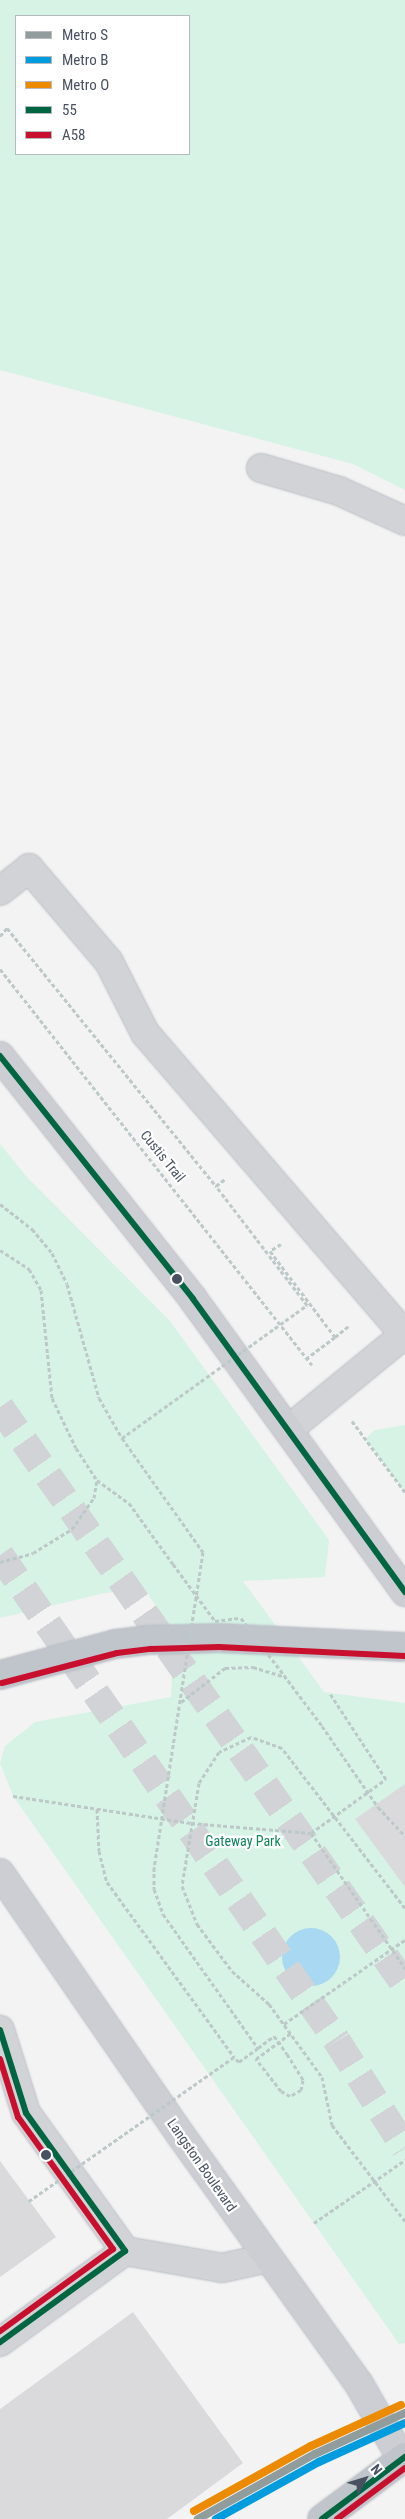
<!DOCTYPE html>
<style>
body{margin:0}
#map{position:relative;width:405px;height:2519px;overflow:hidden;background:#f3f3f3;font-family:"Roboto Condensed",sans-serif}
div>[style]{position:absolute}
[style*='--x']{left:calc(var(--x)*1px);top:calc(var(--y)*1px);width:calc(var(--w)*1px);rotate:calc(var(--a)*1deg)}
.green>*{inset:0;background:#d6f3e6}
.water>*{inset:0;background:#a9d8f3}
.round{border-radius:50%}
.building>*{inset:0;background:#dadadc}
.highway-tunnel>*{height:28px;margin-top:-14px;transform-origin:0;background:repeating-linear-gradient(90deg,#d1d3d6 0 28px,transparent 0 42px)}
.path>*{height:3px;margin-top:-1.5px;transform-origin:0;background:repeating-linear-gradient(90deg,#bdc9c8 0 4px,transparent 0 6.5px)}
.roads{filter:drop-shadow(0 0 1px #b7bbc3) drop-shadow(0 0 1px #b7bbc3)}
.minor>*{height:28px;margin:-14px;padding:0 14px;transform-origin:14px;border-radius:14px;background:#d1d3d6}
.major>*{height:28px;margin:-14px;padding:0 14px;transform-origin:14px;border-radius:14px;background:#ccced3}
.highway>*{height:28px;margin:-14px;padding:0 14px;transform-origin:14px;border-radius:14px;background:#c0c4cb}
.path-bridge>*{height:3px;margin-top:-1.5px;transform-origin:0;background:repeating-linear-gradient(90deg,#bdc9c8 0 4px,transparent 0 6.5px)}
.bus-1>*{height:6px;margin:-3px;padding:0 3px;transform-origin:3px;border-radius:3px;background:#006641}
.bus-2>*{height:6px;margin:-3px;padding:0 3px;transform-origin:3px;border-radius:3px;background:#c8102e}
.metro-1>*{height:8px;margin:-4px;padding:0 4px;transform-origin:4px;border-radius:4px;background:#919d9d}
.metro-2>*{height:8px;margin:-4px;padding:0 4px;transform-origin:4px;border-radius:4px;background:#009cde}
.metro-3>*{height:8px;margin:-4px;padding:0 4px;transform-origin:4px;border-radius:4px;background:#ed8b00}
.dots>*{width:14px;height:14px;translate:-50% -50%;box-sizing:border-box;border:2px solid #fff;border-radius:50%}
span{translate:-50% -50%;white-space:nowrap;text-align:center;line-height:1.15;-webkit-text-stroke:4.5px #fff;paint-order:stroke}
.street-label{font-size:14px;color:#485161}
.park-label{font-size:14px;color:#10855c}
.legend{position:absolute;left:15px;top:15px;width:175px;height:140px;box-sizing:border-box;background:#fff;border:1px solid #b6b9c0;margin:0;padding:6px 9px;list-style:none;font-size:15px;color:#485161}
.legend li{display:flex;align-items:center;gap:10px;height:25px}
.legend b{width:25px;border:1px solid #b6b9c0}
.north{position:absolute;left:340px;top:2454px;width:50px;height:50px;-webkit-text-stroke:4px #fff;paint-order:stroke;rotate:51deg;font-size:14px;font-weight:700;line-height:20px;text-align:center;color:#485161}
.north::after{content:'';display:block;margin:auto;width:18px;height:22px;background:#485161;clip-path:polygon(50% 0,100% 100%,50% 72%,0 100%)}
</style>
<div id="map">
<div class="green">
<div style="clip-path:polygon(evenodd,0 0,405px 0,405px 490px,353px 464px,0 370px,0 0,16px 16px,189px 16px,189px 154px,16px 154px,16px 16px)"></div>
<div style="clip-path:polygon(0 1144px,28px 1178px,170px 1321px,329px 1540px,325px 1577px,243px 1581px,324px 1692px,405px 1703px,405px 2343px,399px 2344px,13px 1796px,0 1763px,5px 1746px,35px 1722px,171px 1697px,174px 1635px,145px 1589px,105px 1593px,0 1618px)"></div>
<div style="clip-path:polygon(405px 1425px,405px 1492px,365px 1439px,375px 1430px)"></div>
</div>
<div class="water">
<div class="round" style="left:282px;top:1928px;width:58px;height:58px"></div>
</div>
<div class="building">
<div style="clip-path:polygon(405px 1784px,405px 1887px,355px 1819px)"></div>
<div style="clip-path:polygon(0 2161px,56px 2237px,0 2277px)"></div>
<div style="clip-path:polygon(133px 2312px,243px 2463px,167px 2519px,0 2519px,0 2409px)"></div>
</div>
<div class="highway-tunnel">
<div style="--x:0;--y:1407;--w:706;--a:54.98"></div>
<div style="--x:0;--y:1555;--w:591;--a:55.26"></div>
<div style="--x:337;--y:2041;--w:127;--a:57.6"></div>
</div>
<div class="path">
<div style="--x:0;--y:936;--w:11;--a:-49"></div>
<div style="--x:7;--y:928;--w:332;--a:51"></div>
<div style="--x:216;--y:1186;--w:11;--a:-38"></div>
<div style="--x:0;--y:969;--w:504;--a:51.77"></div>
<div style="--x:281;--y:1244;--w:13;--a:148"></div>
<div style="--x:270;--y:1251;--w:108;--a:52.9"></div>
<div style="--x:335;--y:1337;--w:35;--a:143"></div>
<div style="--x:0;--y:1250;--w:35;--a:33"></div>
<div style="--x:29;--y:1269;--w:24;--a:60"></div>
<div style="--x:41;--y:1290;--w:109;--a:84.2"></div>
<div style="--x:52;--y:1398;--w:55;--a:64.4"></div>
<div style="--x:76;--y:1448;--w:38;--a:57"></div>
<div style="--x:97;--y:1480;--w:39;--a:36"></div>
<div style="--x:129;--y:1503;--w:75;--a:54.2"></div>
<div style="--x:335;--y:1337;--w:19;--a:-39"></div>
<div style="--x:352;--y:1421;--w:89;--a:53.3"></div>
<div style="--x:0;--y:1562;--w:34;--a:-15"></div>
<div style="--x:33;--y:1553;--w:46;--a:-31.6"></div>
<div style="--x:72;--y:1529;--w:38;--a:-55"></div>
<div style="--x:94;--y:1498;--w:18;--a:-81"></div>
<div style="--x:322;--y:1726;--w:19;--a:55"></div>
<div style="--x:13;--y:1796;--w:180;--a:8.6"></div>
<div style="--x:191;--y:1823;--w:120;--a:4.8"></div>
<div style="--x:311;--y:1833;--w:165;--a:55.2"></div>
<div style="--x:378;--y:1807;--w:40;--a:47"></div>
<div style="--x:97;--y:1809;--w:42;--a:87.3"></div>
<div style="--x:99;--y:1851;--w:32;--a:76"></div>
<div style="--x:107;--y:1882;--w:216;--a:54"></div>
<div style="--x:311;--y:1833;--w:92;--a:-35.8"></div>
<div style="--x:386;--y:1779;--w:104;--a:-123.2"></div>
<div style="--x:405;--y:1908;--w:202;--a:-127.6"></div>
<div style="--x:282;--y:1748;--w:33;--a:-160"></div>
<div style="--x:251;--y:1737;--w:35;--a:155"></div>
<div style="--x:219;--y:1752;--w:37;--a:123"></div>
<div style="--x:199;--y:1783;--w:104;--a:99.4"></div>
<div style="--x:182;--y:1886;--w:41;--a:68.5"></div>
<div style="--x:197;--y:1924;--w:59;--a:53.3"></div>
<div style="--x:232;--y:1971;--w:50;--a:41.7"></div>
<div style="--x:269;--y:2004;--w:90;--a:54"></div>
<div style="--x:322;--y:2077;--w:49;--a:78.2"></div>
<div style="--x:332;--y:2125;--w:121;--a:52.8"></div>
<div style="--x:284;--y:2024;--w:147;--a:-34.8"></div>
<div style="--x:287;--y:2054;--w:31;--a:58"></div>
<div style="--x:303;--y:2080;--w:10;--a:101"></div>
<div style="--x:301;--y:2090;--w:13;--a:151"></div>
<div style="--x:290;--y:2096;--w:10;--a:-151"></div>
<div style="--x:281;--y:2091;--w:41;--a:-128"></div>
<div style="--x:256;--y:2059;--w:44;--a:-36.6"></div>
<div style="--x:314;--y:2223;--w:111;--a:-34.7"></div>
</div>
<div class="roads">
<div class="minor">
<div style="--x:261;--y:468;--w:81;--a:16.4"></div>
<div style="--x:339;--y:491;--w:72;--a:24.4"></div>
<div style="--x:0;--y:891;--w:37;--a:-38"></div>
<div style="--x:29;--y:868;--w:123;--a:49.6"></div>
<div style="--x:109;--y:962;--w:80;--a:63.1"></div>
<div style="--x:145;--y:1033;--w:396;--a:49.3"></div>
<div style="--x:403;--y:1333;--w:3;--a:-45"></div>
<div style="--x:289;--y:1429;--w:150;--a:-39.3"></div>
<div style="--x:0;--y:2030;--w:87;--a:72.6"></div>
<div style="--x:26;--y:2113;--w:170;--a:54.3"></div>
<div style="--x:0;--y:2342;--w:155;--a:-36.1"></div>
<div style="--x:125;--y:2251;--w:98;--a:9.9"></div>
<div style="--x:222;--y:2268;--w:47;--a:-12.3"></div>
</div>
<div class="major">
<div style="--x:0;--y:1056;--w:310;--a:51.5"></div>
<div style="--x:193;--y:1299;--w:362;--a:54.1"></div>
<div style="--x:0;--y:1873;--w:317;--a:55.4"></div>
<div style="--x:180;--y:2134;--w:307;--a:54.4"></div>
<div style="--x:359;--y:2384;--w:86;--a:60.2"></div>
</div>
<div class="highway">
<div style="--x:0;--y:1675;--w:119;--a:-15.1"></div>
<div style="--x:115;--y:1644;--w:35;--a:-7"></div>
<div style="--x:150;--y:1640;--w:69;--a:-1.7"></div>
<div style="--x:219;--y:1638;--w:186;--a:2.8"></div>
<div style="--x:322;--y:2519;--w:104;--a:-36.8"></div>
</div>
</div>
<div class="path-bridge">
<div style="--x:0;--y:1204;--w:41;--a:38"></div>
<div style="--x:32;--y:1229;--w:31;--a:50"></div>
<div style="--x:52;--y:1253;--w:34;--a:64"></div>
<div style="--x:67;--y:1284;--w:118;--a:74.3"></div>
<div style="--x:99;--y:1398;--w:46;--a:60.1"></div>
<div style="--x:122;--y:1438;--w:140;--a:54.6"></div>
<div style="--x:203;--y:1552;--w:319;--a:98.8"></div>
<div style="--x:154;--y:1867;--w:22;--a:90"></div>
<div style="--x:154;--y:1889;--w:27;--a:70"></div>
<div style="--x:163;--y:1914;--w:164;--a:54.7"></div>
<div style="--x:258;--y:2048;--w:24;--a:144"></div>
<div style="--x:239;--y:2062;--w:7;--a:-135"></div>
<div style="--x:234;--y:2057;--w:251;--a:144.9"></div>
<div style="--x:122;--y:1438;--w:228;--a:-35.7"></div>
<div style="--x:307;--y:1305;--w:150;--a:-127.4"></div>
<div style="--x:173;--y:1564;--w:71;--a:53.6"></div>
<div style="--x:215;--y:1621;--w:26;--a:-7"></div>
<div style="--x:241;--y:1618;--w:135;--a:53.1"></div>
<div style="--x:181;--y:1702;--w:56;--a:-37.7"></div>
<div style="--x:225;--y:1668;--w:28;--a:-2"></div>
<div style="--x:253;--y:1667;--w:34;--a:17"></div>
<div style="--x:333;--y:1742;--w:79;--a:55.3"></div>
<div style="--x:258;--y:2048;--w:20;--a:-37"></div>
<div style="--x:274;--y:2036;--w:22;--a:54"></div>
</div>
<div class="bus-1">
<div style="--x:0;--y:1056;--w:310;--a:51.5"></div>
<div style="--x:193;--y:1299;--w:362;--a:54.1"></div>
<div style="--x:0;--y:2030;--w:87;--a:72.6"></div>
<div style="--x:26;--y:2113;--w:170;--a:54.3"></div>
<div style="--x:125;--y:2251;--w:155;--a:143.9"></div>
<div style="--x:322;--y:2519;--w:104;--a:-36.8"></div>
</div>
<div class="bus-2">
<div style="--x:2;--y:1683;--w:119;--a:-14.6"></div>
<div style="--x:117;--y:1653;--w:34;--a:-7"></div>
<div style="--x:151;--y:1649;--w:68;--a:-1.7"></div>
<div style="--x:219;--y:1647;--w:186;--a:2.8"></div>
<div style="--x:0;--y:2059;--w:61;--a:72.8"></div>
<div style="--x:18;--y:2117;--w:163;--a:54.3"></div>
<div style="--x:113;--y:2249;--w:140;--a:144"></div>
<div style="--x:337;--y:2519;--w:85;--a:-36.9"></div>
</div>
<div class="metro-1">
<div style="--x:198;--y:2519;--w:134;--a:-29.1"></div>
<div style="--x:315;--y:2454;--w:99;--a:-24.5"></div>
</div>
<div class="metro-2">
<div style="--x:216;--y:2519;--w:118;--a:-29"></div>
<div style="--x:319;--y:2462;--w:94;--a:-24.4"></div>
</div>
<div class="metro-3">
<div style="--x:194;--y:2511;--w:134;--a:-29.1"></div>
<div style="--x:311;--y:2446;--w:99;--a:-24.5"></div>
</div>
<div class="dots">
<div style="left:177px;top:1279px;background:#485161"></div>
<div style="left:46px;top:2155px;background:#485161"></div>
</div>
<div class="street-label">
<span style="left:163px;top:1156px;rotate:51deg">Custis Trail</span>
<span style="left:202px;top:2165px;rotate:55deg">Langston Boulevard</span>
</div>
<div class="park-label">
<span style="left:243px;top:1841px">Gateway Park</span>
</div>
<ul class="legend">
<li><b style="height:6px;background:#919d9d"></b>Metro S</li>
<li><b style="height:6px;background:#009cde"></b>Metro B</li>
<li><b style="height:6px;background:#ed8b00"></b>Metro O</li>
<li><b style="height:6px;background:#006641"></b>55</li>
<li><b style="height:6px;background:#c8102e"></b>A58</li>
</ul>
<div class="north">N</div>
</div>
